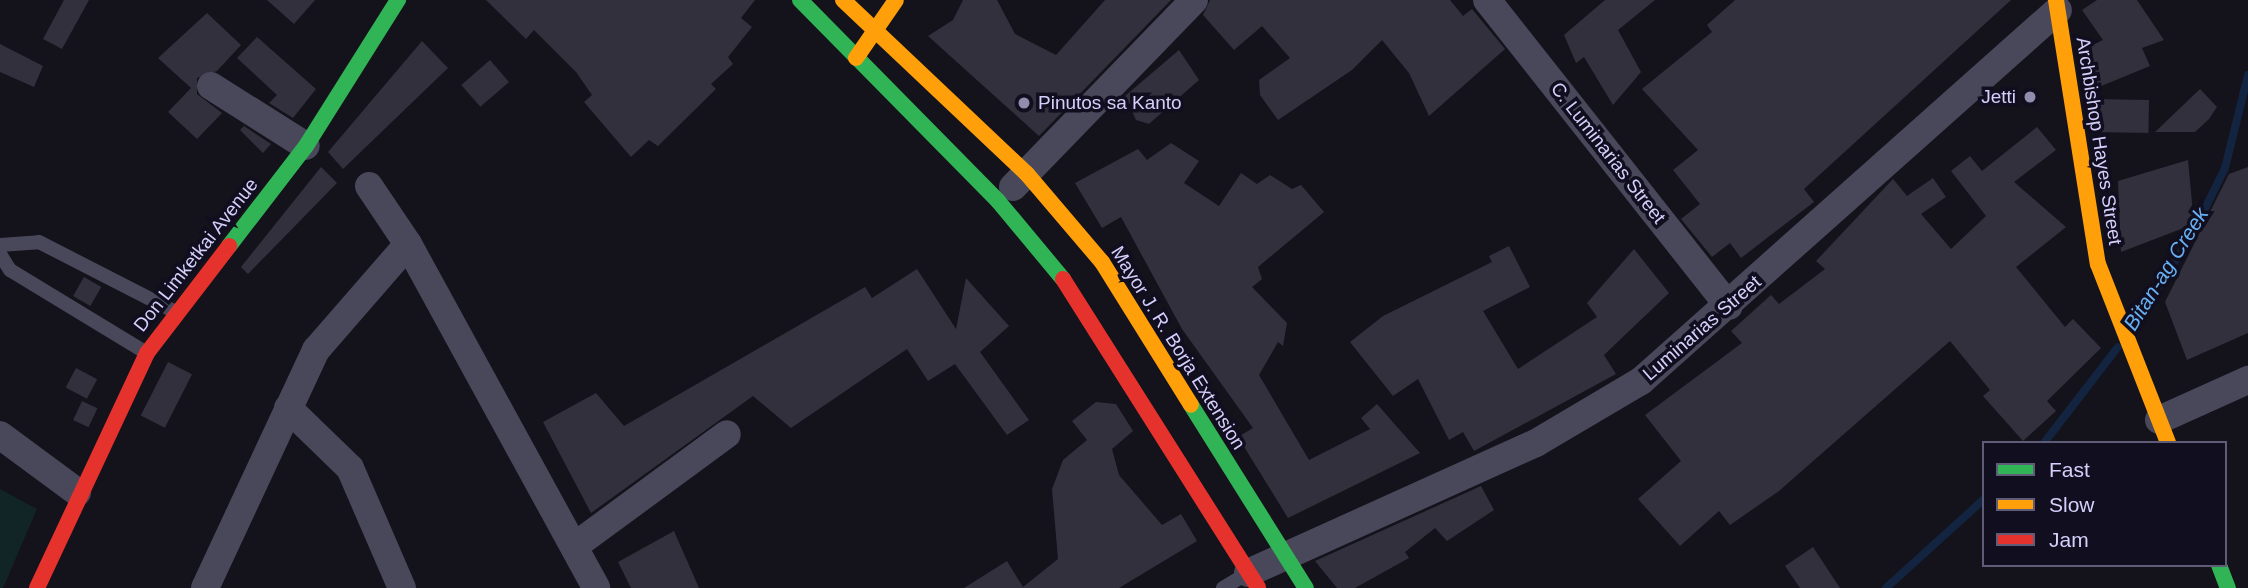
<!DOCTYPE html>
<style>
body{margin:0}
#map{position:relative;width:2248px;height:588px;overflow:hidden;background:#14121b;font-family:Arial,sans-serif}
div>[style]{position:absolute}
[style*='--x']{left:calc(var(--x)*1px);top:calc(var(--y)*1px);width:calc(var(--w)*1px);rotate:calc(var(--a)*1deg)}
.green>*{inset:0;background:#122526}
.stream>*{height:8px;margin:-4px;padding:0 4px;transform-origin:4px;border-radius:4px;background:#122440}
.building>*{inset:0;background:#32303d;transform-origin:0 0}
.lane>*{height:14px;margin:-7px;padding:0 7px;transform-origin:7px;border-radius:7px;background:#49485b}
.street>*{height:28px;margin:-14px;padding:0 14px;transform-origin:14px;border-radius:14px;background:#49485b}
.fast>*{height:16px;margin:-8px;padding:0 8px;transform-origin:8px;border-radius:8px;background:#30b455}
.slow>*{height:16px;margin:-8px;padding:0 8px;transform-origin:8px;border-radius:8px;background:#ff9f0a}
.jam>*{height:16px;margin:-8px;padding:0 8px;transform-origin:8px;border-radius:8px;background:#e5322d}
.dots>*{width:19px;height:19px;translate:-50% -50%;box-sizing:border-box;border:4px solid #110e1f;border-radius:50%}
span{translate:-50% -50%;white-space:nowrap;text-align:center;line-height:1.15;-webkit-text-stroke:7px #110e1f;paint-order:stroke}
.poi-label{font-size:19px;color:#d5d0fb}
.right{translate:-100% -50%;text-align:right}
.left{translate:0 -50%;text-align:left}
.street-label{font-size:19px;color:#d5d0fb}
.water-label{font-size:21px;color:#67b1f2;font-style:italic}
.legend{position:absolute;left:1982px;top:441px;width:245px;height:126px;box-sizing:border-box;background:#110e1f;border:2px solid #5f5c77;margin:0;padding:9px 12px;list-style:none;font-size:21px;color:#d5d0fb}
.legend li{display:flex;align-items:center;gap:14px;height:35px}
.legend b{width:35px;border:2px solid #5f5c77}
</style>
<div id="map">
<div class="green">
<div style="clip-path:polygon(0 489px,37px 509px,3px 588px,0 588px)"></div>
</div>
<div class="stream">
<div style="--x:2133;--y:324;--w:105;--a:-56.3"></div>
<div style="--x:2191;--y:237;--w:77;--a:-63.8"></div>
<div style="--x:2225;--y:168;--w:96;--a:-76.1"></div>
<div style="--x:2044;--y:443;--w:121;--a:-52.4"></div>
<div style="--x:1886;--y:588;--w:132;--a:-42.2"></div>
</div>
<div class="building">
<div style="clip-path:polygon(64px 0,89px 0,62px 49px,43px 39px)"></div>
<div style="clip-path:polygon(267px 0,315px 0,294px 24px)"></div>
<div style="clip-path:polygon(486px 0,755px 0,741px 18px,752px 27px,728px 57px,733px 64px,711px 84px,716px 89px,658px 146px,649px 140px,631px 157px,584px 102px,592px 95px,576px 72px,534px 30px,526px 39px)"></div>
<div style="clip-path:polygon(963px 0,997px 0,1015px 34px,1056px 55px,1105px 0,1171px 0,1039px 136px,928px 36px,953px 20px)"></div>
<div style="clip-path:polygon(1210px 0,1450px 0,1463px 16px,1472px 9px,1505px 49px,1429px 116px,1409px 73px,1382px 40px,1352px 70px,1278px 120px,1260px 95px,1259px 80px,1290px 58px,1262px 26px,1234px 50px,1203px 15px)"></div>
<div style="clip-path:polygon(1605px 0,1655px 0,1618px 30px,1641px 72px,1613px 105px,1584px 57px,1576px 63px,1564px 35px)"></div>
<div style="clip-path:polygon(1735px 0,2011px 0,1804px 189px,1814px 202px,1741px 258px,1730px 243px,1712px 257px,1681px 219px,1700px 204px,1673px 170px,1698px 150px,1642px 89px,1712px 32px,1707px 25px)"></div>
<div style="clip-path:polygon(2097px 0,2137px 0,2164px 40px,2142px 48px,2150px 66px,2094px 89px,2086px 48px,2103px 40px,2082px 10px)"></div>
<div style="clip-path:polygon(207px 13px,241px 45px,217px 71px,197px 78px,197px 94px,222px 113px,197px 139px,168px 112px,191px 88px,158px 58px)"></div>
<div style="clip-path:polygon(257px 37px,316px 89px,293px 118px,269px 103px,277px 95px,237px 58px)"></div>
<div style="clip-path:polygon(422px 41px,448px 68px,343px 169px,328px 152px)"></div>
<div style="clip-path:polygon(0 44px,43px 66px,34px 87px,0 72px)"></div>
<div style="clip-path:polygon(1179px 50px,1199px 80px,1149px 124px,1136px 120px,1125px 96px)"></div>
<div style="left:490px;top:60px;width:29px;height:38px;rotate:49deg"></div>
<div style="clip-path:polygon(2200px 89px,2217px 107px,2209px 119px,2195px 132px,2155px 132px)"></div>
<div style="left:2094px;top:99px;width:55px;height:33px;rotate:1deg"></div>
<div style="clip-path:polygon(244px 126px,271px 144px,263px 153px,240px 130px)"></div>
<div style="clip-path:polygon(2037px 127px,2056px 150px,2014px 182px,2066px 227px,2016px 267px,2065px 327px,2073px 319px,2101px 348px,2047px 401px,2056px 411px,2023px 441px,1983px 396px,1990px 390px,1950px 341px,1779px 491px,1730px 525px,1719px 511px,1680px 546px,1638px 499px,1681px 461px,1645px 415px,1742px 343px,1731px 331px,1771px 295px,1779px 304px,1825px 269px,1816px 261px,1893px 179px,1907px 196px,1933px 178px,1946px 197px,1921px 214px,1951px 249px,1986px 216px,1951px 171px,1970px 156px,1982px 171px)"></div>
<div style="clip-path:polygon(1171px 143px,1199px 161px,1184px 183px,1219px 206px,1241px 173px,1257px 184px,1270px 175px,1292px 189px,1301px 185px,1324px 212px,1258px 267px,1262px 279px,1252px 287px,1287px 323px,1283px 346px,1278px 342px,1259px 375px,1309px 460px,1370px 429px,1361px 418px,1377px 404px,1420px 453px,1288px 518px,1238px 437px,1253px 428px,1182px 329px,1121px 217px,1102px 228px,1075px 183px,1138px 149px,1147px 160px)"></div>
<div style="clip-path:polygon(2188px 160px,2194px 224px,2121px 252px,2118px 181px)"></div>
<div style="clip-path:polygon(321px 167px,337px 183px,248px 274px,241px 267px)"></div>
<div style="clip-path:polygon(2248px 167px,2248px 333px,2187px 360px,2165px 302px,2229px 174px)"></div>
<div style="clip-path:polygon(1509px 246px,1530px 287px,1483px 311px,1518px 369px,1597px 317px,1587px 303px,1634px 249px,1669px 293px,1604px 355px,1616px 374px,1474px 451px,1463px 432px,1449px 440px,1418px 379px,1393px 396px,1350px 342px,1383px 316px,1492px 262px,1489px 256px)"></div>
<div style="clip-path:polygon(917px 269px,956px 329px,966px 278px,1009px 326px,980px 352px,1029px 420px,1007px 435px,955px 364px,928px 381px,907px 349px,791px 428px,753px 396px,591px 513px,543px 422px,596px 393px,624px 426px,865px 287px,872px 298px)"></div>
<div style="left:84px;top:277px;width:20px;height:22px;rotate:30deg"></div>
<div style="left:168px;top:362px;width:27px;height:60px;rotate:27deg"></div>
<div style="left:76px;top:368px;width:24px;height:22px;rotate:28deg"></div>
<div style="left:82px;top:401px;width:17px;height:21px;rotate:25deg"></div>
<div style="clip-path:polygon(1096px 402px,1116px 404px,1133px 431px,1112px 449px,1119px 475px,1162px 525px,1181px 514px,1197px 541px,1119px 588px,964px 588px,1007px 561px,1023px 587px,1058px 559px,1052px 489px,1063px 460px,1087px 440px,1072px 421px)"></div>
<div style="clip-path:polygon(1481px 486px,1494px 510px,1447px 541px,1435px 528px,1405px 552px,1409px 558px,1355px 588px,1337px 588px,1315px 561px)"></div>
<div style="clip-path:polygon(674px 531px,699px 588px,631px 588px,618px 562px)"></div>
<div style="clip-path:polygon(1813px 547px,1840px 588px,1800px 588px,1785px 566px)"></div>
</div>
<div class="lane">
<div style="--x:0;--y:245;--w:39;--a:-4"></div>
<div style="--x:39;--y:242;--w:154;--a:27.1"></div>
<div style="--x:0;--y:254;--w:19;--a:58"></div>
<div style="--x:10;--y:270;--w:158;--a:31.3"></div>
<div style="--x:1223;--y:588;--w:27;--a:-31"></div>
</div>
<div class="street">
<div style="--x:1487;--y:0;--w:390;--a:51.7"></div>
<div style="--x:211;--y:86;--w:112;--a:32.3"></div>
<div style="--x:369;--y:186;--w:70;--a:56.1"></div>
<div style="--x:408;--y:244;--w:392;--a:61.3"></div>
<div style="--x:1013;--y:187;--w:260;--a:-45.9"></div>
<div style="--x:288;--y:408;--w:86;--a:44.1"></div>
<div style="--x:350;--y:468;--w:131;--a:66.6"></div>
<div style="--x:2159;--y:420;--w:98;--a:-24.2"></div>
<div style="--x:0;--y:435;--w:96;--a:36.5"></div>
<div style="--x:576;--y:545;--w:187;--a:-36.3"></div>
<div style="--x:1248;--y:573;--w:316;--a:-24.3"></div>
<div style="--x:1536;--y:443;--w:122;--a:-30.6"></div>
<div style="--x:1641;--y:381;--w:558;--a:-41.66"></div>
<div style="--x:205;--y:588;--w:263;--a:-65"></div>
<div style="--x:316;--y:350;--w:140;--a:-49"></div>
</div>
<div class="fast">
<div style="--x:800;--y:0;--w:282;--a:45.4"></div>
<div style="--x:998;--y:201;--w:102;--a:50.2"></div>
<div style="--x:229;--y:246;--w:126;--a:-52.4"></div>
<div style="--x:306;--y:146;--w:173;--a:-57.8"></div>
<div style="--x:1191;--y:405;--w:216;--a:57.9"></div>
<div style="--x:2219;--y:565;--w:25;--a:69"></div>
</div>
<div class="slow">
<div style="--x:843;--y:0;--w:253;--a:43.4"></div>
<div style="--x:1027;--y:174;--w:116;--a:49.6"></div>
<div style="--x:1102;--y:262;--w:168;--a:58.1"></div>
<div style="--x:2056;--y:0;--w:267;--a:81"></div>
<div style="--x:2098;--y:264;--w:192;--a:68.6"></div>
<div style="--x:856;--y:58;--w:70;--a:-55.4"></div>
</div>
<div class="jam">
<div style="--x:1063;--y:279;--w:365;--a:57.7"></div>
<div style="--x:37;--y:588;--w:259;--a:-64.9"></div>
<div style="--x:147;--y:353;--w:135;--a:-52.5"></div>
</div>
<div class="dots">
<div style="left:2030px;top:97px;background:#918ead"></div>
<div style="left:1024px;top:103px;background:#918ead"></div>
</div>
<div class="poi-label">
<span class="right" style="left:2016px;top:97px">Jetti</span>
<span class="left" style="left:1038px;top:103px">Pinutos sa Kanto</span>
</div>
<div class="street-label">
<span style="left:2099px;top:141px;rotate:81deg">Archbishop Hayes Street</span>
<span style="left:1608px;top:153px;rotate:52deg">C. Luminarias Street</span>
<span style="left:196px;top:255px;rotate:-52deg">Don Limketkai Avenue</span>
<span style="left:1702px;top:328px;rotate:-41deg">Luminarias Street</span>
<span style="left:1178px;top:348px;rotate:58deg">Mayor J. R. Borja Extension</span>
</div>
<div class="water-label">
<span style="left:2166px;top:269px;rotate:-58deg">Bitan-ag Creek</span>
</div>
<ul class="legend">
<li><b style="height:9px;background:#30b455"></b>Fast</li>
<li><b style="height:9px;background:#ff9f0a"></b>Slow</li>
<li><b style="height:9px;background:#e5322d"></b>Jam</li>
</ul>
</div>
